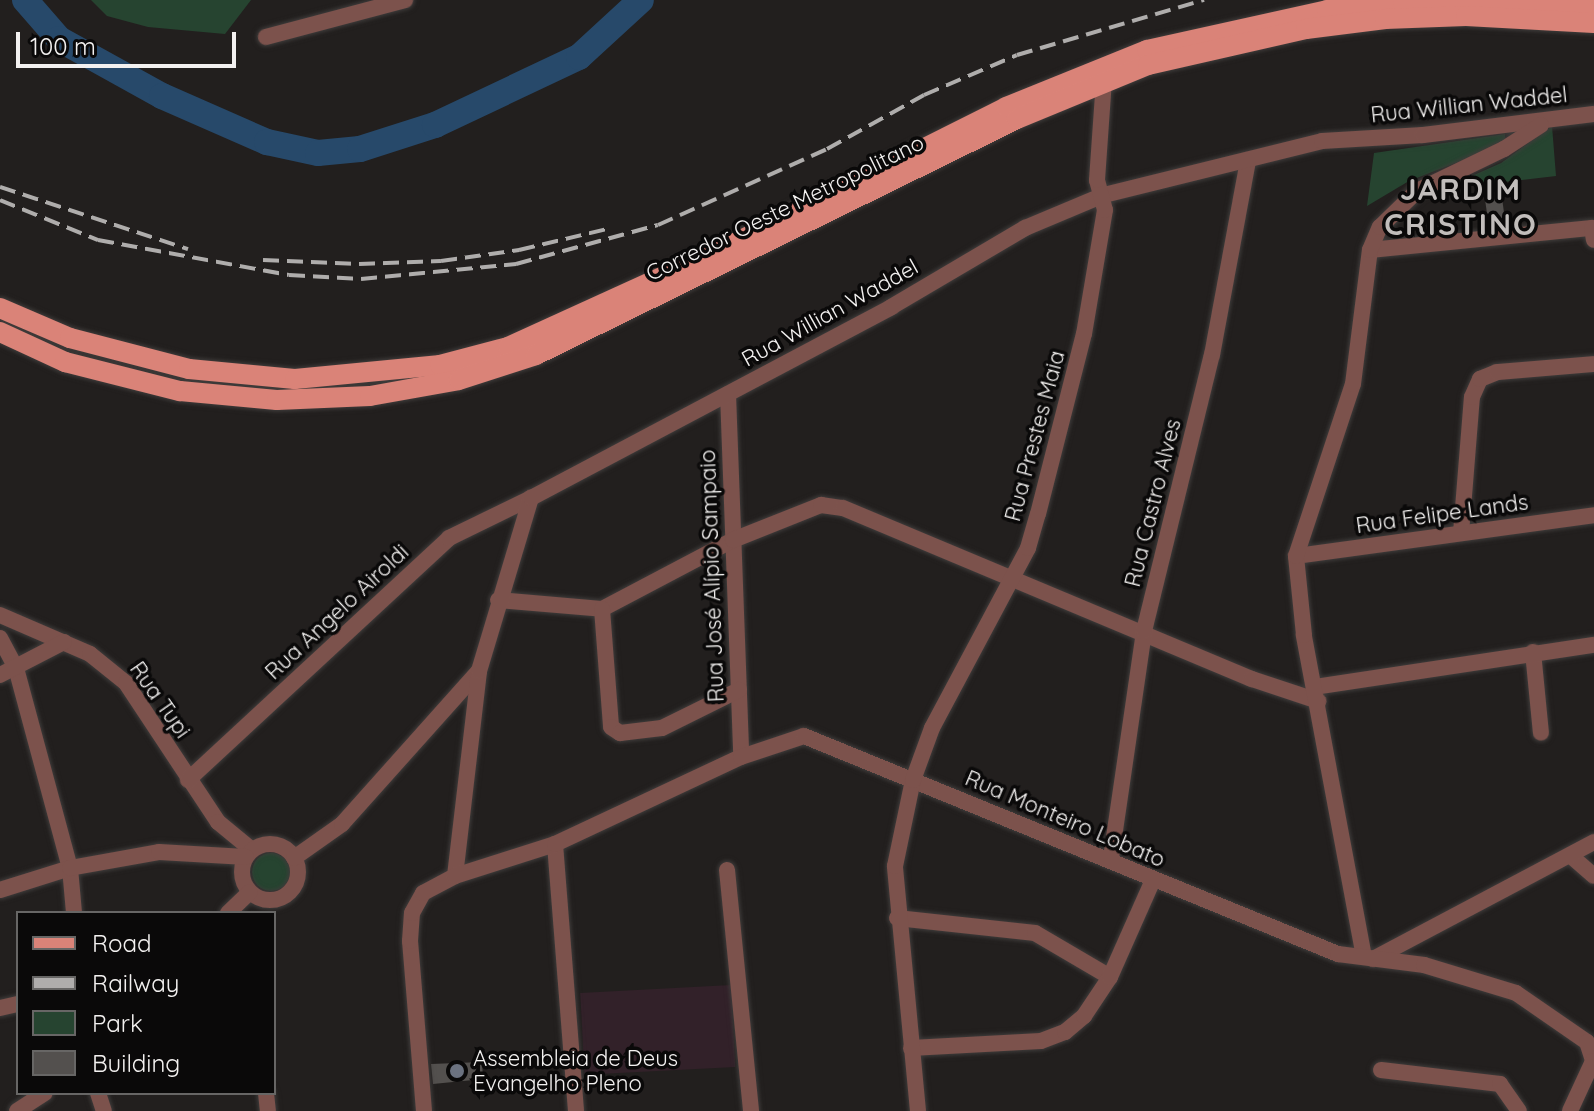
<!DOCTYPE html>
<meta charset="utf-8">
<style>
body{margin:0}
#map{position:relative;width:1594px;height:1111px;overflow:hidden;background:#221f1e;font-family:Quicksand,sans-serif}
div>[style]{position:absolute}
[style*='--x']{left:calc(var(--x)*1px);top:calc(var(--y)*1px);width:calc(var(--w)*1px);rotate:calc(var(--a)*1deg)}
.education>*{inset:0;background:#322129;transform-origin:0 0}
.green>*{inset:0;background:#264430}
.round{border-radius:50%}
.river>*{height:26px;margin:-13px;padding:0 13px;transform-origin:13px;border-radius:13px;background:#27496a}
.building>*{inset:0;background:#53504e;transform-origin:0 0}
.roads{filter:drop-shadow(0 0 2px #3f3c3b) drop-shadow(0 0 2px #3f3c3b)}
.minor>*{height:16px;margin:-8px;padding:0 8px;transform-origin:8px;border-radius:8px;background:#7c524c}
.minor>.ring{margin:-8px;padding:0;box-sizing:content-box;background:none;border:16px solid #7c524c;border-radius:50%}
.major>*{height:20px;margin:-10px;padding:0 10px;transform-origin:10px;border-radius:10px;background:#da8378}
.rail>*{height:4px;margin-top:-2px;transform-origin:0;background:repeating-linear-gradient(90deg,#afadac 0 16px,transparent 0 24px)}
.dots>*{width:22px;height:22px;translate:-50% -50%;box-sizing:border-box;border:4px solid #0a0909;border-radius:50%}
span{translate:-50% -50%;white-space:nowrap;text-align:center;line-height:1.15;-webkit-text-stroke:7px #0a0909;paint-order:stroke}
.street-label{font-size:22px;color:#f3f1f0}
.poi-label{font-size:22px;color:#f3f1f0}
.left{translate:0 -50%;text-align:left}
.district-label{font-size:30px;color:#c1bdbb;font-weight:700;letter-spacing:2px}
.legend{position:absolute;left:16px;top:911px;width:260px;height:184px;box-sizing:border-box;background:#0a0909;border:2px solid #676665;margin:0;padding:10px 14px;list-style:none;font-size:24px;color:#f3f1f0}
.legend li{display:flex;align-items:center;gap:16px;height:40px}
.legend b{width:40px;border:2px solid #676665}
.scale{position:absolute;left:16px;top:32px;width:220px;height:36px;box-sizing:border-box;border:4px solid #f3f1f0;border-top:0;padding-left:10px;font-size:24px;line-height:28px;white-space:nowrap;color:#f3f1f0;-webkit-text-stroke:6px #0a0909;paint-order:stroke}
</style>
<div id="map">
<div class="education">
<div style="left:731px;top:985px;width:82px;height:151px;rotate:87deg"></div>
</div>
<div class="green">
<div style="clip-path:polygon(91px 0,251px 0,225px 34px,148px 27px,107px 16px)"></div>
<div style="clip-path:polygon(1552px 126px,1556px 176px,1442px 189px,1501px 163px)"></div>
<div style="clip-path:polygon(1505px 134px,1505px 144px,1409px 181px,1367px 206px,1374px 153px)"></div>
<div class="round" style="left:252px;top:853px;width:38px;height:38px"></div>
</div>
<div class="river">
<div style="--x:25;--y:0;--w:52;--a:48.9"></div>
<div style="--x:59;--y:39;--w:118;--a:29"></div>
<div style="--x:162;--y:96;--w:115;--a:23.7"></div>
<div style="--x:267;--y:142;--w:52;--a:12.2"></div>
<div style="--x:318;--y:153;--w:42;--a:-5.4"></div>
<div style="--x:360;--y:149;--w:79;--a:-17.7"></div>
<div style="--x:435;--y:125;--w:159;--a:-25.3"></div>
<div style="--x:579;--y:57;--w:84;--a:-42.6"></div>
</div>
<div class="building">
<div style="left:1501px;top:191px;width:34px;height:17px;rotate:82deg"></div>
<div style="clip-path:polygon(482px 1062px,483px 1079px,433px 1084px,431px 1064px)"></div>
</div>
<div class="roads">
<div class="minor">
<div style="--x:266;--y:37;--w:144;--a:-14.9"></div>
<div style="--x:1370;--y:250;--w:223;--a:-5.7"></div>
<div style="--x:1592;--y:228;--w:12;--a:81"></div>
<div style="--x:728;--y:394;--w:363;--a:87.9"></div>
<div style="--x:1461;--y:533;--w:136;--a:-85.4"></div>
<div style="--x:1472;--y:397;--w:20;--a:-66"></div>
<div style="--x:1480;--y:379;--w:18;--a:-22"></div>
<div style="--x:1497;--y:372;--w:97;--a:-4.7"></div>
<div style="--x:1296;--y:556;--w:301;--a:-7.8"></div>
<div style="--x:498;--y:600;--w:104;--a:4.9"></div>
<div style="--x:602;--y:609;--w:148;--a:-27.8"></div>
<div style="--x:733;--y:540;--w:95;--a:-21.7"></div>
<div style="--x:821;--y:505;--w:22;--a:8"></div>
<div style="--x:843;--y:508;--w:443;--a:22.7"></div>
<div style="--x:1252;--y:679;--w:70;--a:18.4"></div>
<div style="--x:602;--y:609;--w:118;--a:85.6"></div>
<div style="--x:611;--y:727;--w:11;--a:34"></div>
<div style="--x:620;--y:733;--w:42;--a:-6.8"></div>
<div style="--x:662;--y:728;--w:86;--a:-26.3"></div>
<div style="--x:0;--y:615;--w:98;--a:23.4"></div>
<div style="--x:90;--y:654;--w:46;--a:38.9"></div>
<div style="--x:126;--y:683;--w:167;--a:56.5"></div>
<div style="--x:218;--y:822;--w:44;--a:39.5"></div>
<div style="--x:0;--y:638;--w:34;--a:62"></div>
<div style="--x:16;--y:668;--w:207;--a:74.9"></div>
<div style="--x:70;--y:868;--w:45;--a:84.9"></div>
<div style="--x:1533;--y:652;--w:81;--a:84.4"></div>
<div style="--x:0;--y:675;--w:72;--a:-27.3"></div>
<div style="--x:1315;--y:687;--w:282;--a:-8.6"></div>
<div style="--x:188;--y:780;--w:356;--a:-42.8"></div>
<div style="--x:449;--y:538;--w:91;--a:-26"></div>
<div class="ring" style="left:242px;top:844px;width:40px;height:40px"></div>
<div style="--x:555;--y:844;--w:268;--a:85.5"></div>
<div style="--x:1571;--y:856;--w:30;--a:41"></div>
<div style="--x:294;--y:858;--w:59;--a:-35.3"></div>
<div style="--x:342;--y:824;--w:205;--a:-48.2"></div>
<div style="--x:1111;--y:858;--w:229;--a:-81.7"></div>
<div style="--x:1144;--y:631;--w:284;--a:-76.2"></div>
<div style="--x:1212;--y:355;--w:198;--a:-79.5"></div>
<div style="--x:727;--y:870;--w:242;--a:84.3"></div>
<div style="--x:455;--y:876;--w:206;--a:-83.3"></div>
<div style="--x:479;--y:671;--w:181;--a:-73.3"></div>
<div style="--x:531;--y:498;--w:408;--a:-27.9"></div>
<div style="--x:891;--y:307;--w:156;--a:-30.5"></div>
<div style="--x:1025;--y:228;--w:86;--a:-22.7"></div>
<div style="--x:1104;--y:195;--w:225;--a:-13.9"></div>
<div style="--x:1322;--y:141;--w:101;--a:-3.4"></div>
<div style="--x:1423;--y:135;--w:172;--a:-7"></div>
<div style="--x:0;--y:890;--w:73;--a:-17.4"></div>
<div style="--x:70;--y:868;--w:90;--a:-10.2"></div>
<div style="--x:159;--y:852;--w:87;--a:3.3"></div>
<div style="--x:228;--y:913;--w:30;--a:-44"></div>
<div style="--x:897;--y:918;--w:139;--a:6.2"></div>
<div style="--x:1035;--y:933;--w:87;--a:30.4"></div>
<div style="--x:1364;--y:957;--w:328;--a:-100.6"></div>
<div style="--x:1304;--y:635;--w:79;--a:-95.8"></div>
<div style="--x:1296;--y:556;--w:181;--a:-71.7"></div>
<div style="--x:1353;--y:384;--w:135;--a:-82.8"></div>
<div style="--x:1370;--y:250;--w:25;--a:-67"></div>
<div style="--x:1380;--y:227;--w:52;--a:-44.2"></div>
<div style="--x:1417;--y:191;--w:97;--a:-25.8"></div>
<div style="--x:1504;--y:149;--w:44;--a:-33"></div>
<div style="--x:1373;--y:959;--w:250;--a:-27.9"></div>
<div style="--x:0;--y:1008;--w:18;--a:-13"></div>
<div style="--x:911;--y:1048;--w:130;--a:-3.1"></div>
<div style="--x:1041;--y:1041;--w:26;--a:-21"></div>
<div style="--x:1065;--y:1032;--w:25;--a:-40"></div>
<div style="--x:1084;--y:1016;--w:47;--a:-56.3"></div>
<div style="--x:1110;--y:977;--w:106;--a:-66.1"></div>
<div style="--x:1381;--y:1070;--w:120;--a:6.7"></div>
<div style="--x:1500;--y:1084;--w:33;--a:55"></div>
<div style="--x:98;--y:1093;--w:19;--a:72"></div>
<div style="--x:266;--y:1093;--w:18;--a:84"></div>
<div style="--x:17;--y:1111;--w:33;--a:-33"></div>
<div style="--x:424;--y:1111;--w:171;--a:-94.7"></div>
<div style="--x:410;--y:941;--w:28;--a:-86"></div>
<div style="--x:412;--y:913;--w:23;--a:-61"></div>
<div style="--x:423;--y:893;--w:36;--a:-28"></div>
<div style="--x:455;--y:876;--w:105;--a:-17.7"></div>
<div style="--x:555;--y:844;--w:205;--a:-25.1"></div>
<div style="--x:741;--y:757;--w:66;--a:-18.4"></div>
<div style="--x:804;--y:736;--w:577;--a:22.21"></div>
<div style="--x:1338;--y:954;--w:87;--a:7.3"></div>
<div style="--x:1424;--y:965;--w:96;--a:16.9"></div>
<div style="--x:1516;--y:993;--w:86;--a:34.6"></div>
<div style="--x:1587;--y:1042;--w:20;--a:72"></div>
<div style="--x:1593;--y:1061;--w:55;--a:114.7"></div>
<div style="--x:918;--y:1111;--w:246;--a:-95.4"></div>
<div style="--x:895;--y:866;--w:88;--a:-78.2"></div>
<div style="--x:913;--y:780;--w:55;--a:-69.9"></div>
<div style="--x:932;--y:728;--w:204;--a:-61.9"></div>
<div style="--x:1028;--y:548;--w:35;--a:-74"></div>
<div style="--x:1038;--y:514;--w:186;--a:-75.7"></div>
<div style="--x:1084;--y:334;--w:126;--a:-80.4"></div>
<div style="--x:1105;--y:210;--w:31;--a:-105"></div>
<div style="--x:1097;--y:180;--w:100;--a:-86"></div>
</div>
<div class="major">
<div style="--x:0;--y:308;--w:76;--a:23.2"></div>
<div style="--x:70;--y:338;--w:123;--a:14.6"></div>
<div style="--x:189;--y:369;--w:106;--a:5.4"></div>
<div style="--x:295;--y:379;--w:146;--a:-5.5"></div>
<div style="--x:440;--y:365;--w:70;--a:-14.8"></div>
<div style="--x:508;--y:347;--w:234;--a:-24.5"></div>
<div style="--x:721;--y:250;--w:319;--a:-26.6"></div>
<div style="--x:1006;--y:107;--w:152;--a:-22"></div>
<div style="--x:1147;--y:50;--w:184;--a:-12.5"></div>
<div style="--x:1327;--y:10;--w:76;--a:-5.3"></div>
<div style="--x:1403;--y:3;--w:191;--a:0.9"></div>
<div style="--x:0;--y:332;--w:72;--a:24.8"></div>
<div style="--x:65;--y:362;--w:119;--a:14.2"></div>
<div style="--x:180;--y:391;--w:97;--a:5.3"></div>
<div style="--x:277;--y:400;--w:93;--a:-2.5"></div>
<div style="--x:370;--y:396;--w:90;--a:-10.2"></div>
<div style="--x:459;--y:380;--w:81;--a:-18"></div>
<div style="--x:536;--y:355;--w:536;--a:-26.13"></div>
<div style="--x:1017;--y:119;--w:142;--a:-22.4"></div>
<div style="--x:1148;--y:65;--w:162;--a:-12.8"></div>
<div style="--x:1306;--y:29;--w:80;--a:-7.2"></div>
<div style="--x:1385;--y:19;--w:81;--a:-2.1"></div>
<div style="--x:1466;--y:16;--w:128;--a:3.1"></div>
</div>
</div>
<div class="rail">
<div style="--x:0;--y:187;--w:198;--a:18.3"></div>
<div style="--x:0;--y:200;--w:106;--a:22.2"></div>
<div style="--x:98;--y:240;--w:194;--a:10.4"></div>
<div style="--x:289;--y:275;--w:72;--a:3.2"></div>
<div style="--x:361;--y:279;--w:156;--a:-5.5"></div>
<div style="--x:516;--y:264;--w:147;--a:-15.4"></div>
<div style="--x:658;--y:225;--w:185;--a:-24.2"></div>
<div style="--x:827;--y:149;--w:111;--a:-29.1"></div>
<div style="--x:924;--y:95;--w:101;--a:-23.3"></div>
<div style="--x:1017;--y:55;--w:195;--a:-16.4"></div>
<div style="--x:263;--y:260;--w:96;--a:2.4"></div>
<div style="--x:359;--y:264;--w:82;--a:-2.1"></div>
<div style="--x:441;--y:261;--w:79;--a:-8"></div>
<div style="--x:519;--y:250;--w:90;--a:-13.4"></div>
</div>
<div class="dots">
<div style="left:457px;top:1071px;background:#6b7280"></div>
</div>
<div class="street-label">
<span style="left:1469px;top:105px;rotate:-6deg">Rua Willian Waddel</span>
<span style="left:785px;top:208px;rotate:-26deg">Corredor Oeste Metropolitano</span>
<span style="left:830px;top:313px;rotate:-29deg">Rua Willian Waddel</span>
<span style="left:1035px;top:436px;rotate:-75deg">Rua Prestes Maia</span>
<span style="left:1153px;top:503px;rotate:-76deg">Rua Castro Alves</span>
<span style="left:1442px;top:514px;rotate:-8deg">Rua Felipe Lands</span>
<span style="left:712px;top:576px;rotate:-92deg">Rua José Alípio Sampaio</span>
<span style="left:337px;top:612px;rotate:-43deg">Rua Angelo Airoldi</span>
<span style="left:160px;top:700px;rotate:55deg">Rua Tupi</span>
<span style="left:1065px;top:819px;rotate:23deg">Rua Monteiro Lobato</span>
</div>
<div class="poi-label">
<span class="left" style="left:473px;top:1071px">Assembleia de Deus<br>Evangelho Pleno</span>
</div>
<div class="district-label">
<span style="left:1461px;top:206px">JARDIM<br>CRISTINO</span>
</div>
<ul class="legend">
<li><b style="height:10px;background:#da8378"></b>Road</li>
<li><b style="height:10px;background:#afadac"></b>Railway</li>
<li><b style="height:22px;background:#264430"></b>Park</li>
<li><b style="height:22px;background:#53504e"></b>Building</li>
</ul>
<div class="scale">100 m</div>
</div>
